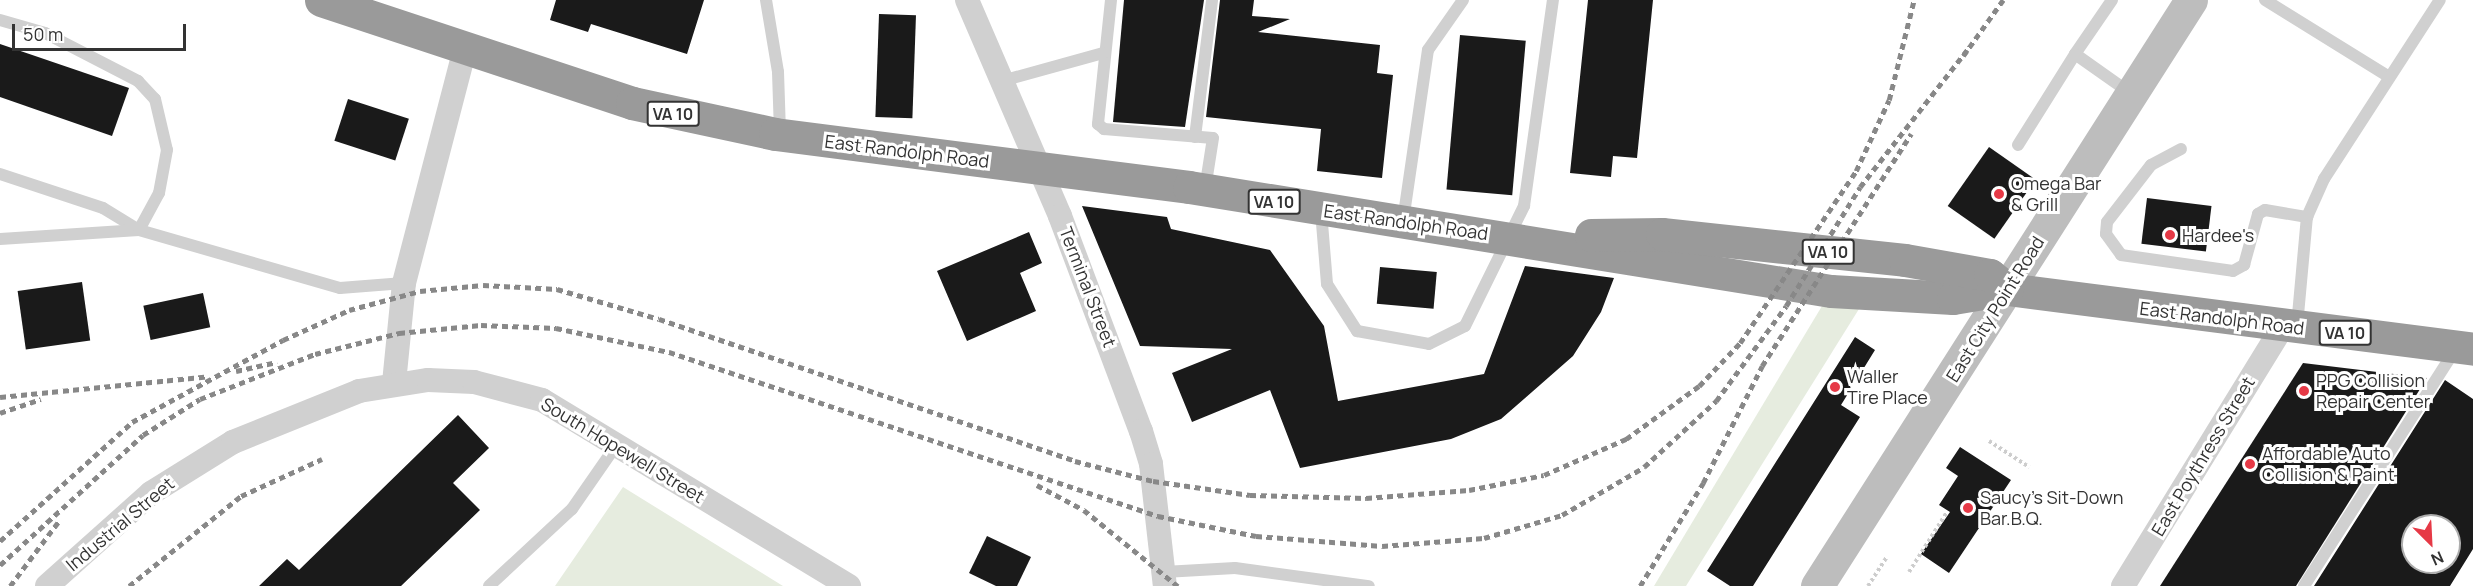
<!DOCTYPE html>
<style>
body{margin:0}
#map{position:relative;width:2473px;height:586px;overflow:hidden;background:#fff;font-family:Manrope,sans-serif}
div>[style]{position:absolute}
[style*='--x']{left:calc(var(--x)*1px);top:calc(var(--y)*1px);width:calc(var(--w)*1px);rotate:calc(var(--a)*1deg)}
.green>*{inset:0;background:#e6ecdf}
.building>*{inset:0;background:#1a1a1a;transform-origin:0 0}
.path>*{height:4px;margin-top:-2px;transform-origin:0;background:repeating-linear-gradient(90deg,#cdcdcd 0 3px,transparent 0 6px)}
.lane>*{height:12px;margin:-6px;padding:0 6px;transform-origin:6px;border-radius:6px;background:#d0d0d0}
.street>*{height:24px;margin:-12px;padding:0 12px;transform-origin:12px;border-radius:12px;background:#d0d0d0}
.secondary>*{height:33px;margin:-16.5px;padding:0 16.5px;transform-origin:16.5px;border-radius:16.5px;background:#bdbdbd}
.highway>*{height:33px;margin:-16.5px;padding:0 16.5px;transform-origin:16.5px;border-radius:16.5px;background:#9a9a9a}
.rail>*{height:4.5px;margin-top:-2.25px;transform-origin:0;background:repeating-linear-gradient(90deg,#888 0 6px,transparent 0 10.5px)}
.dots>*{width:16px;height:16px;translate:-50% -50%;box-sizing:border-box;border:3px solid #fff;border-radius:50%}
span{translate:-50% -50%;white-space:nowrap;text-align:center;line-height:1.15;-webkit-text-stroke:6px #fff;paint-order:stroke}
.shield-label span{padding:2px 4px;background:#fff;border:2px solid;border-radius:4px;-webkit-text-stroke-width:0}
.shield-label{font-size:16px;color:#333;font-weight:700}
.street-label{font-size:18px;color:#333}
.poi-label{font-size:18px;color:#333}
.left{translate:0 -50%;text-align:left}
.north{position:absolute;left:2401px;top:514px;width:60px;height:60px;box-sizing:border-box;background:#fff;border:2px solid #adadad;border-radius:50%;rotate:156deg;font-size:16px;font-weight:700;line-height:24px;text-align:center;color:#333}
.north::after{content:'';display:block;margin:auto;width:21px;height:27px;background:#e63946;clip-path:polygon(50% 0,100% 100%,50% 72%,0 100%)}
.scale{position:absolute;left:12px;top:24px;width:174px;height:27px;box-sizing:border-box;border:3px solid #333;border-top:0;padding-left:8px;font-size:18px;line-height:21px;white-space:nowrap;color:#333;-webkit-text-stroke:4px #fff;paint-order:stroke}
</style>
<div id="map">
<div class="green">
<div style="clip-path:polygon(1822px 306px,1859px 309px,1686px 586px,1654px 586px)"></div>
<div style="clip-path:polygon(623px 487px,783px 586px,555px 586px)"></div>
</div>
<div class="building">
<div style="clip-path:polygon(556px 0,704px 0,687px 54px,591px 24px,588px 32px,550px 20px)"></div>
<div style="clip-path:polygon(1124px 0,1204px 0,1185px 127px,1113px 122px)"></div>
<div style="clip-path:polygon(1220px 0,1254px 0,1252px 16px,1290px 19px,1258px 32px,1380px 45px,1377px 73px,1393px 75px,1382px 178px,1317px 171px,1321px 129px,1206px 117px)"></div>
<div style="clip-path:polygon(1588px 0,1653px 0,1637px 158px,1613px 156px,1611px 177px,1570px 173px)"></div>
<div style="left:879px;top:14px;width:37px;height:103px;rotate:2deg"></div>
<div style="left:1460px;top:35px;width:66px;height:155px;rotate:5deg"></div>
<div style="clip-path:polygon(0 44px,129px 88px,112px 136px,0 97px)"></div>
<div style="left:348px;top:99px;width:64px;height:44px;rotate:18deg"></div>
<div style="left:1989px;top:147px;width:57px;height:72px;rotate:35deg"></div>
<div style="left:2147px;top:198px;width:65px;height:46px;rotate:7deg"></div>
<div style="clip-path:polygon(1082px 206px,1167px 217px,1171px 229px,1270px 250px,1324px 326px,1338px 401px,1484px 374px,1525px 266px,1614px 278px,1601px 312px,1573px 356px,1501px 419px,1451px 439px,1300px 468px,1270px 390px,1192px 422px,1172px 373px,1232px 349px,1140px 346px)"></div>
<div style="clip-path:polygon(1029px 232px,1042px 263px,1020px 273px,1036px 311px,967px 341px,937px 271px)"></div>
<div style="left:1380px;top:267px;width:57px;height:37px;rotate:5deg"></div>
<div style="left:82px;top:282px;width:59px;height:65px;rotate:82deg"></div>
<div style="left:203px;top:293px;width:35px;height:61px;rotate:78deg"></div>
<div style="clip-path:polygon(1855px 337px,1875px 350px,1841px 405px,1860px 417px,1753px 586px,1730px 586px,1707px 571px)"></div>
<div style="clip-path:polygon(2303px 363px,2427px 378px,2296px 586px,2160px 586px)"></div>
<div style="clip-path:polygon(evenodd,2445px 380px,2473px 399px,2473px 549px,2450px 586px,2314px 586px,2445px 380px,2413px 526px,2449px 526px,2449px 562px,2413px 562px,2413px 526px)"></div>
<div style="clip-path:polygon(458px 415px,489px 448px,453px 483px,480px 510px,401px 586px,259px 586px,287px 559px,299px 570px)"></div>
<div style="clip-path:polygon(1960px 447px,2011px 480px,1949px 573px,1921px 554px,1950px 512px,1939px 505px,1958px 476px,1946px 468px)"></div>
<div style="clip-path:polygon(987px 536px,1031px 557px,1017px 586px,996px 586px,969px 573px)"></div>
</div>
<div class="path">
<div style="--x:1989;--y:441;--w:48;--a:33"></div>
<div style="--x:1909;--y:572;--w:71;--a:-57.7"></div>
<div style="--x:1868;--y:586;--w:35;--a:-57"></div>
</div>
<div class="lane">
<div style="--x:766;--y:0;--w:73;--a:80.5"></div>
<div style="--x:778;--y:72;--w:61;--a:88.1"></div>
<div style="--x:1111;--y:0;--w:125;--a:96"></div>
<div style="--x:1098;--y:124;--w:8;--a:40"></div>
<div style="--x:1104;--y:129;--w:109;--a:4.7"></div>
<div style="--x:1213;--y:138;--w:52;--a:98.9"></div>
<div style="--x:2112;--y:0;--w:65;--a:124.4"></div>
<div style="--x:2075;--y:54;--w:67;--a:35.3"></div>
<div style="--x:2265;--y:0;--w:146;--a:31.8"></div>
<div style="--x:0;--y:20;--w:47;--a:16.1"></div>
<div style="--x:45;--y:33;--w:105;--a:27.3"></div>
<div style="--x:138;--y:81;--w:25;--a:47"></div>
<div style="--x:155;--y:99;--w:52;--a:76.8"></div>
<div style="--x:167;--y:150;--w:44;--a:100.5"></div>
<div style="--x:159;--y:193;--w:42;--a:118.4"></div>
<div style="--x:139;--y:230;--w:42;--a:-148.6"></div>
<div style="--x:103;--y:208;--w:108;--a:-161.7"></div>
<div style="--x:1002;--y:81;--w:105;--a:-15.5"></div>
<div style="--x:1195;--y:137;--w:138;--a:-82.9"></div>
<div style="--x:2018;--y:145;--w:107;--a:-57.9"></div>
<div style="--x:2181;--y:149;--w:34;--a:152"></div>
<div style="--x:2151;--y:165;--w:72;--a:127.7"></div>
<div style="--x:2107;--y:222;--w:12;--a:95"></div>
<div style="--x:2106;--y:234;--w:26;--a:54"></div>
<div style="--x:2121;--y:255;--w:113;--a:8.1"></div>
<div style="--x:2233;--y:271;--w:13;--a:-29"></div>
<div style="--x:2244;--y:265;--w:53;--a:-74.6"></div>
<div style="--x:2258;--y:214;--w:8;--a:-30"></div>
<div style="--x:2265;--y:210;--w:43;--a:9.5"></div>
<div style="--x:1321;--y:211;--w:73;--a:85.3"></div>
<div style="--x:1327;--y:284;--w:56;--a:57.4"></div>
<div style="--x:1357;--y:331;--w:73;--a:10.2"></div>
<div style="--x:1429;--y:344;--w:40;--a:-26.6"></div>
<div style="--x:1465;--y:326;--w:134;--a:-63.8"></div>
<div style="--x:1524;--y:206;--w:208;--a:-82"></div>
<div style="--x:1403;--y:221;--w:173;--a:-81.7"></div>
<div style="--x:1428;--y:50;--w:61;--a:-55"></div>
<div style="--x:0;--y:239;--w:139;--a:-3.7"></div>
<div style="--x:139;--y:230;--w:209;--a:16.1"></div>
<div style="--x:340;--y:288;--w:64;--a:-4.5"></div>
<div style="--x:2297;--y:326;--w:109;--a:-84.8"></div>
<div style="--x:2307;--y:217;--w:42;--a:-65.9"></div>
<div style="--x:2324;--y:179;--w:213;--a:-57.1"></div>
<div style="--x:1164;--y:572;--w:71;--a:-3.2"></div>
<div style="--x:1235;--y:568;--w:135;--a:7.7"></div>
<div style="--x:489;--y:586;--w:113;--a:-42.9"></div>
<div style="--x:572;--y:509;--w:79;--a:-55.3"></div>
<div style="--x:2304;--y:586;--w:282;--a:-57.4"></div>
</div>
<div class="street">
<div style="--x:967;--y:0;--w:235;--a:66.7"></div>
<div style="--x:1060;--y:216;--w:230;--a:69.4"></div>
<div style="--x:1141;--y:431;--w:34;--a:73"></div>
<div style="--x:1151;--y:464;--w:123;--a:83.5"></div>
<div style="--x:394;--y:383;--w:100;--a:-84.3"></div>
<div style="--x:404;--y:283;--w:242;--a:-75.4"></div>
<div style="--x:47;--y:586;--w:140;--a:-41.8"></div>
<div style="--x:151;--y:493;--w:97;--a:-31.9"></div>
<div style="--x:233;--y:442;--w:136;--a:-22"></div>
<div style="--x:359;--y:391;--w:70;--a:-9.1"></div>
<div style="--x:428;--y:380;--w:46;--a:2.5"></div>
<div style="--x:474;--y:382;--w:70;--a:14.8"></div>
<div style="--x:542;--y:400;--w:359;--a:31.2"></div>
<div style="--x:2123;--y:586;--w:305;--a:-58.4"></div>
</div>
<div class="secondary">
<div style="--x:1817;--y:586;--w:695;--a:-57.45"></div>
</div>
<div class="highway">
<div style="--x:321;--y:0;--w:328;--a:18.3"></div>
<div style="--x:632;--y:103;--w:146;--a:12.2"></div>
<div style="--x:775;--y:134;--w:417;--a:7.3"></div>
<div style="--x:1189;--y:187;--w:650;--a:9.2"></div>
<div style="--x:1831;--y:291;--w:122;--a:3.3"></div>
<div style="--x:1953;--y:298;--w:55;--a:-9.5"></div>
<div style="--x:2007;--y:289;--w:470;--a:7.3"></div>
<div style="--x:1591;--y:235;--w:71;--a:-0.8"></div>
<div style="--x:1662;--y:234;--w:244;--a:6.1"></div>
<div style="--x:1905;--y:260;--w:86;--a:10"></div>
<div style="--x:1990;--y:275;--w:22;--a:39"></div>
</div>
<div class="rail">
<div style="--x:1963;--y:56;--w:69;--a:-54.5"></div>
<div style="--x:236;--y:371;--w:42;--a:-12.4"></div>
<div style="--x:0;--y:397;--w:210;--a:-5.7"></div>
<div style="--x:0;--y:413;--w:43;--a:-18.9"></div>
<div style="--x:1037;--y:485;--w:53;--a:28"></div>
<div style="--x:1084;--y:510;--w:121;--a:39"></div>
<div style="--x:0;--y:541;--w:178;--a:-42"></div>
<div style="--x:132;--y:422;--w:172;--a:-28.5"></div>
<div style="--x:283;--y:340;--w:72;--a:-24.4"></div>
<div style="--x:349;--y:310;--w:73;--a:-15"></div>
<div style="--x:420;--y:291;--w:63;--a:-5.4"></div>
<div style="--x:483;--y:285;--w:74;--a:3.1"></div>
<div style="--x:557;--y:289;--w:106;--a:16.4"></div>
<div style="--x:659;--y:319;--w:440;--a:18.8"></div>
<div style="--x:1075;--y:461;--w:81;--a:14.4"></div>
<div style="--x:1153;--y:481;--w:98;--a:8.2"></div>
<div style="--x:1250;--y:495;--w:116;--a:1.5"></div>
<div style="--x:1366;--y:498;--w:103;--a:-4.4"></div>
<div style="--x:1469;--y:490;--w:76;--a:-11.3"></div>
<div style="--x:1544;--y:475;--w:90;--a:-23.7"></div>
<div style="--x:1626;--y:439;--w:90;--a:-36"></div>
<div style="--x:1699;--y:386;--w:59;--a:-46.4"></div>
<div style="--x:1740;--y:343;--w:207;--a:-56"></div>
<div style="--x:1856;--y:171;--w:78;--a:-65.1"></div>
<div style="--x:1889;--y:100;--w:103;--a:-76"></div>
<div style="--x:0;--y:565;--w:193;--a:-42.3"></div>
<div style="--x:143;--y:435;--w:67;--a:-32.3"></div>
<div style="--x:200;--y:399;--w:123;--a:-21.4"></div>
<div style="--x:315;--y:354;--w:87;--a:-14"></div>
<div style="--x:399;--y:333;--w:82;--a:-5.6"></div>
<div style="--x:481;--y:325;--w:75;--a:2.3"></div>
<div style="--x:556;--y:328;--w:116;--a:12"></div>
<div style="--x:669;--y:352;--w:516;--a:18.54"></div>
<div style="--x:1158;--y:516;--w:100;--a:11.5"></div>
<div style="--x:1256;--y:536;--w:126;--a:4.5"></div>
<div style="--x:1382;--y:546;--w:102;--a:-4.5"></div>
<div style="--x:1484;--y:538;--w:81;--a:-16.4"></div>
<div style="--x:1562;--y:515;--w:95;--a:-30.3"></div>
<div style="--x:1644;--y:467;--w:98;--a:-42.5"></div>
<div style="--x:1716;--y:401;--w:118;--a:-53.6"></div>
<div style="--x:1786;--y:306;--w:140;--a:-58.1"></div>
<div style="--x:1860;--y:187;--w:174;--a:-52"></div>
<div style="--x:10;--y:586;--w:80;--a:-53.1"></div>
<div style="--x:129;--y:586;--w:144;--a:-38.8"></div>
<div style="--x:241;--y:496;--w:89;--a:-24.6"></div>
<div style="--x:1640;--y:586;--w:121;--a:-58.5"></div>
<div style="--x:1703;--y:483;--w:131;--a:-63.2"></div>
<div style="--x:1762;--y:366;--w:276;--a:-57.3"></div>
</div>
<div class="dots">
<div style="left:1999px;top:194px;background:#e63946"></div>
<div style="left:2170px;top:235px;background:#e63946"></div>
<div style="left:1835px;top:387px;background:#e63946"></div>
<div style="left:2304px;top:391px;background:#e63946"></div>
<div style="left:2250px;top:464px;background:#e63946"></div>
<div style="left:1968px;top:508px;background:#e63946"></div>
</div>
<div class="shield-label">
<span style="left:673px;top:114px">VA 10</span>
<span style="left:1274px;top:202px">VA 10</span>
<span style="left:1828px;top:252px">VA 10</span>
<span style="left:2345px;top:333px">VA 10</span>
</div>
<div class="street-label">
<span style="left:907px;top:151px;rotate:7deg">East Randolph Road</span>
<span style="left:1406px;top:222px;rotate:8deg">East Randolph Road</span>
<span style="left:1088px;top:287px;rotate:69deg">Terminal Street</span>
<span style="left:1995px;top:309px;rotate:-58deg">East City Point Road</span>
<span style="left:2222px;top:318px;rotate:7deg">East Randolph Road</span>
<span style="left:623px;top:450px;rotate:31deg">South Hopewell Street</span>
<span style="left:2203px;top:456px;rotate:-59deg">East Poythress Street</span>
<span style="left:120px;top:524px;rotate:-40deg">Industrial Street</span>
</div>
<div class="poi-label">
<span class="left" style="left:2011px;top:194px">Omega Bar<br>&amp; Grill</span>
<span class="left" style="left:2182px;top:235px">Hardee's</span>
<span class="left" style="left:1847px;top:387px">Waller<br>Tire Place</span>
<span class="left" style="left:2316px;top:391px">PPG Collision<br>Repair Center</span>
<span class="left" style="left:2262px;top:464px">Affordable Auto<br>Collision &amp; Paint</span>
<span class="left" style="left:1980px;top:508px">Saucy's Sit-Down<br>Bar.B.Q.</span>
</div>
<div class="north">N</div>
<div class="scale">50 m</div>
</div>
